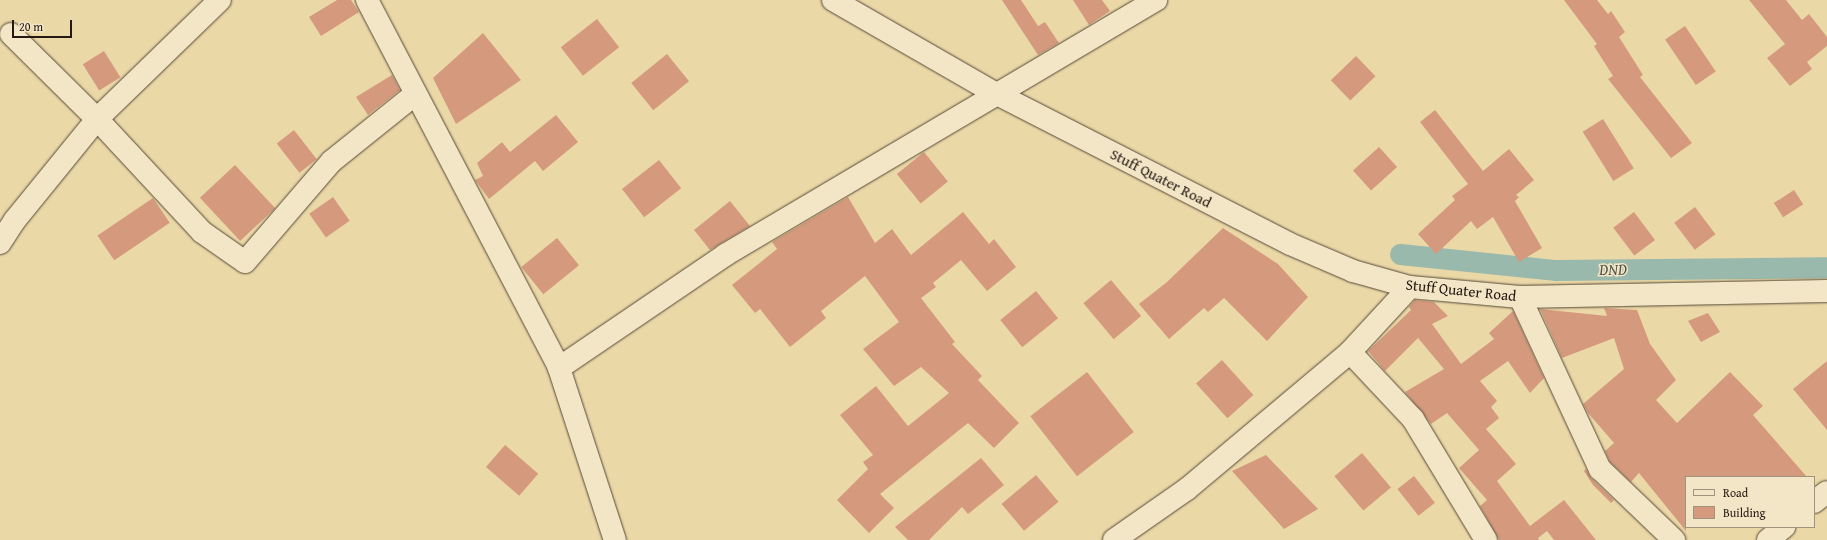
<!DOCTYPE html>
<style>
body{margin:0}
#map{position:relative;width:1827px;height:540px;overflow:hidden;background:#ebd8a7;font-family:"Gentium Book Plus",serif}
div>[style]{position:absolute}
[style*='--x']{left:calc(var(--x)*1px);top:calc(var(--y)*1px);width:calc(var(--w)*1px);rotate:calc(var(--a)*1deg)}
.canal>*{height:21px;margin:-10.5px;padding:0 10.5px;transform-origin:10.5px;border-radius:10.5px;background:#99b9ac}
.building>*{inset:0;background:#d59a7d;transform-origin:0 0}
.roads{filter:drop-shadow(0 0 1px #564837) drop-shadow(0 0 1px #564837)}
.street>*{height:22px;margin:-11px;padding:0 11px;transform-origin:11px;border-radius:11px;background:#f2e6c6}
.secondary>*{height:22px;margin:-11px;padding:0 11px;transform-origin:11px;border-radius:11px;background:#f2e6c6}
span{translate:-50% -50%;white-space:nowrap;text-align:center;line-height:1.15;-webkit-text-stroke:3px #f2e6c6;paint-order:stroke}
.street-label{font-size:15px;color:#241812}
.water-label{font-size:16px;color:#4d5048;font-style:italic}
.legend{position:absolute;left:1685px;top:476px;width:130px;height:52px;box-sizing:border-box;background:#f2e6c6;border:1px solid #a0947e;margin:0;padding:5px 7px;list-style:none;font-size:12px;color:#241812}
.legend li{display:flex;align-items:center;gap:8px;height:20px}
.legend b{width:20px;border:1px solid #a0947e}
.scale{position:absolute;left:12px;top:20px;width:60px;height:18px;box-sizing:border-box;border:2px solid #241812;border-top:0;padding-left:5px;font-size:12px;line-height:14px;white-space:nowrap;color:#241812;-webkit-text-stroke:3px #f2e6c6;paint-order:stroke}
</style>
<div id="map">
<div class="canal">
<div style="--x:1400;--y:254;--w:157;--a:5.9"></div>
<div style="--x:1556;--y:270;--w:271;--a:-0.6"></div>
</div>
<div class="building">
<div style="clip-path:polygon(337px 0,351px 0,359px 12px,321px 36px,309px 17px)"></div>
<div style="clip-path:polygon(1002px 0,1021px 0,1038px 26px,1045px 22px,1059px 43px,1038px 55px)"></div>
<div style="clip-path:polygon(1073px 0,1102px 0,1110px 11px,1089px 25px)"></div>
<div style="clip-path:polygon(1564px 0,1597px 0,1608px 14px,1611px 11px,1625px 32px,1619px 37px,1643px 75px,1640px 77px,1692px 143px,1671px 158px,1608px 79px,1613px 76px,1594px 46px,1597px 44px)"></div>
<div style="clip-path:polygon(1749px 0,1786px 0,1802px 20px,1809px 14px,1827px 37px,1827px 46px,1807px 62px,1812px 69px,1790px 86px,1767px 58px,1785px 44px)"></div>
<div style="left:597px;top:19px;width:36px;height:46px;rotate:52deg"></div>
<div style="left:1685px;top:26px;width:55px;height:24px;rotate:56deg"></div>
<div style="clip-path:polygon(483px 33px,521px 80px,456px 124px,433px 78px)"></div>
<div style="left:104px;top:51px;width:31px;height:25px;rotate:58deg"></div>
<div style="left:667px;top:54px;width:35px;height:46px;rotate:51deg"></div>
<div style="left:1356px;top:56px;width:28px;height:35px;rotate:46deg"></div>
<div style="clip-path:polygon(392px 75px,400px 90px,368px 115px,356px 97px)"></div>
<div style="clip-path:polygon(1435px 110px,1483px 171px,1509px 149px,1534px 180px,1516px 195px,1519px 197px,1515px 201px,1542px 248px,1519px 262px,1493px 217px,1477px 229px,1471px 221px,1436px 254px,1418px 234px,1455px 200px,1452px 196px,1468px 184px,1420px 122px)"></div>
<div style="clip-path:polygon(556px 115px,578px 142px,543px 171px,535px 161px,489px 199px,475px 180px,483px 176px,477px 163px,502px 142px,510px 152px)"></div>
<div style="left:1603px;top:119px;width:58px;height:24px;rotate:58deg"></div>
<div style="left:294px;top:130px;width:37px;height:22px;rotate:52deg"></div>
<div style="left:1379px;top:147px;width:27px;height:35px;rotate:48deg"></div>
<div style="left:924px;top:152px;width:38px;height:35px;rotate:51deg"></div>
<div style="left:659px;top:160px;width:36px;height:47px;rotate:52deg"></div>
<div style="left:235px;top:165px;width:59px;height:48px;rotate:47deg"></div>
<div style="left:1794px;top:190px;width:17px;height:24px;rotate:57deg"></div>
<div style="left:333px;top:197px;width:29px;height:29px;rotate:55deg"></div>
<div style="clip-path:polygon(848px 197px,875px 243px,892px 229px,911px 255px,963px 212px,989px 244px,994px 239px,1016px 267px,987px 291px,961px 260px,933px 283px,936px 287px,921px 298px,955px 342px,952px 344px,982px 376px,978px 380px,1019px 423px,994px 448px,968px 423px,880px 494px,894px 508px,869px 533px,837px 500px,868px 469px,863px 462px,873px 455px,840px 415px,876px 386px,908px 426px,949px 393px,921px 367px,894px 386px,863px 349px,899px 322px,865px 276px,821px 311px,826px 318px,790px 347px,760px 309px,755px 313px,732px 285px,777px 249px,772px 242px)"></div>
<div style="left:153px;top:198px;width:30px;height:67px;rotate:56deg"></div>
<div style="clip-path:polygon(730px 201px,750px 226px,710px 250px,694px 230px)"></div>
<div style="left:1695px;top:207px;width:34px;height:26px;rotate:53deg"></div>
<div style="left:1634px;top:212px;width:35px;height:26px;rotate:53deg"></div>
<div style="clip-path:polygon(1223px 228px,1278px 264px,1308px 297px,1267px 341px,1224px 298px,1208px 312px,1204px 308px,1169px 339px,1139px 304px,1167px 282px)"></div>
<div style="left:557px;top:238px;width:35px;height:46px;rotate:51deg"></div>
<div style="left:1111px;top:280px;width:47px;height:36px;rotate:50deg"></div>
<div style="left:1036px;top:291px;width:35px;height:46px;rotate:51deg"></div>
<div style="clip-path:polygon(1415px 300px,1434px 302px,1448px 316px,1432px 324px,1461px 364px,1494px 339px,1489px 333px,1513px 311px,1544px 378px,1530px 393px,1508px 361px,1480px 381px,1497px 401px,1491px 407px,1499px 418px,1486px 429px,1516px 464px,1497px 481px,1530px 526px,1564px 500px,1596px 540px,1554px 540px,1547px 531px,1538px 538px,1539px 540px,1499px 540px,1480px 506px,1487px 500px,1459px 468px,1479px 450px,1447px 413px,1431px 424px,1405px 392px,1444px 369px,1418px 338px,1385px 371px,1368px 351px,1411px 310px,1409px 307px)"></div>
<div style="clip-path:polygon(1604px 308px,1637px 310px,1650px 344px,1676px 380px,1656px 400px,1677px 423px,1730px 372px,1763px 406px,1753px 415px,1807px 477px,1686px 477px,1686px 531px,1639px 473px,1631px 482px,1610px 462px,1605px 451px,1614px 443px,1588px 413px,1583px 404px,1624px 369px,1614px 338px,1562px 358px,1540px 309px,1607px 316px)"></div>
<div style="clip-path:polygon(1708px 313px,1720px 332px,1701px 342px,1688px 321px)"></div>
<div style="left:1222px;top:360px;width:47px;height:35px;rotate:48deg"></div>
<div style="clip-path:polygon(1827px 361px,1827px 430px,1793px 389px)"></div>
<div style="left:1087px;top:372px;width:76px;height:72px;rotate:52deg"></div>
<div style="left:505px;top:445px;width:44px;height:29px;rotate:41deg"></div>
<div style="left:1362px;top:453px;width:45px;height:36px;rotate:50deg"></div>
<div style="clip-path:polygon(1266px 455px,1318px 509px,1284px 529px,1232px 471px)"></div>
<div style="clip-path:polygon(981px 458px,1004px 485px,968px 514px,962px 507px,929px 540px,908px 540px,895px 527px)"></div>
<div style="clip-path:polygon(1586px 469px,1591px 478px,1614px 500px,1611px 503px,1593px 485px,1584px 471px)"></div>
<div style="left:1036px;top:475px;width:35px;height:45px;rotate:50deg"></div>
<div style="left:1414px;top:476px;width:34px;height:21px;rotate:52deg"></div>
</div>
<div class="roads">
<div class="street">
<div style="--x:367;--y:0;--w:415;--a:62.4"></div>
<div style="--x:559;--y:368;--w:181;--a:72"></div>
<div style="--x:833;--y:0;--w:187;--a:29.9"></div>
<div style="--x:11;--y:34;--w:121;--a:44.7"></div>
<div style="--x:97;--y:119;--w:154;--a:47.1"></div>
<div style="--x:202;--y:232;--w:52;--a:34.9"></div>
<div style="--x:245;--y:262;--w:133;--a:-49.3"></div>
<div style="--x:332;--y:161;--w:105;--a:-38.8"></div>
<div style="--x:0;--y:243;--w:27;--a:-57"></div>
<div style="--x:15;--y:220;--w:130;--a:-50.9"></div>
<div style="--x:97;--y:119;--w:171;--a:-44.1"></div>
<div style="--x:1520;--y:297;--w:190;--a:65.1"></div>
<div style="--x:1600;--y:469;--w:103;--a:43.8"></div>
<div style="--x:1350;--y:352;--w:92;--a:46.8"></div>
<div style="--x:1413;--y:419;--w:141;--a:58.9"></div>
<div style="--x:559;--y:368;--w:201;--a:-34.2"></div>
<div style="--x:725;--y:255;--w:501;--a:-30.61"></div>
<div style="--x:1814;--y:502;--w:16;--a:-38"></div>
<div style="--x:1114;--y:540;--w:89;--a:-34.9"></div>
<div style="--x:1187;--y:489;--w:213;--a:-40"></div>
<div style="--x:1350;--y:352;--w:88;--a:-47.3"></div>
<div style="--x:1768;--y:540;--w:21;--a:-39"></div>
</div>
<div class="secondary">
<div style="--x:995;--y:93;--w:331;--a:27.1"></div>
<div style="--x:1290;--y:244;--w:69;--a:23.2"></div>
<div style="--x:1353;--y:271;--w:59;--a:15.7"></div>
<div style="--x:1410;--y:287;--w:110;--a:5.2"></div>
<div style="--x:1520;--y:297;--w:307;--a:-1.1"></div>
</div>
</div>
<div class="street-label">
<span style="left:1161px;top:178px;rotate:27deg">Stuff Quater Road</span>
<span style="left:1461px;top:290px;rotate:6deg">Stuff Quater Road</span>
</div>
<div class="water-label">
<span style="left:1613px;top:269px;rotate:-1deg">DND</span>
</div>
<ul class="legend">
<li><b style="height:5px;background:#f2e6c6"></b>Road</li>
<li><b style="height:11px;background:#d59a7d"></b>Building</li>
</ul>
<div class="scale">20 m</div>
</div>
